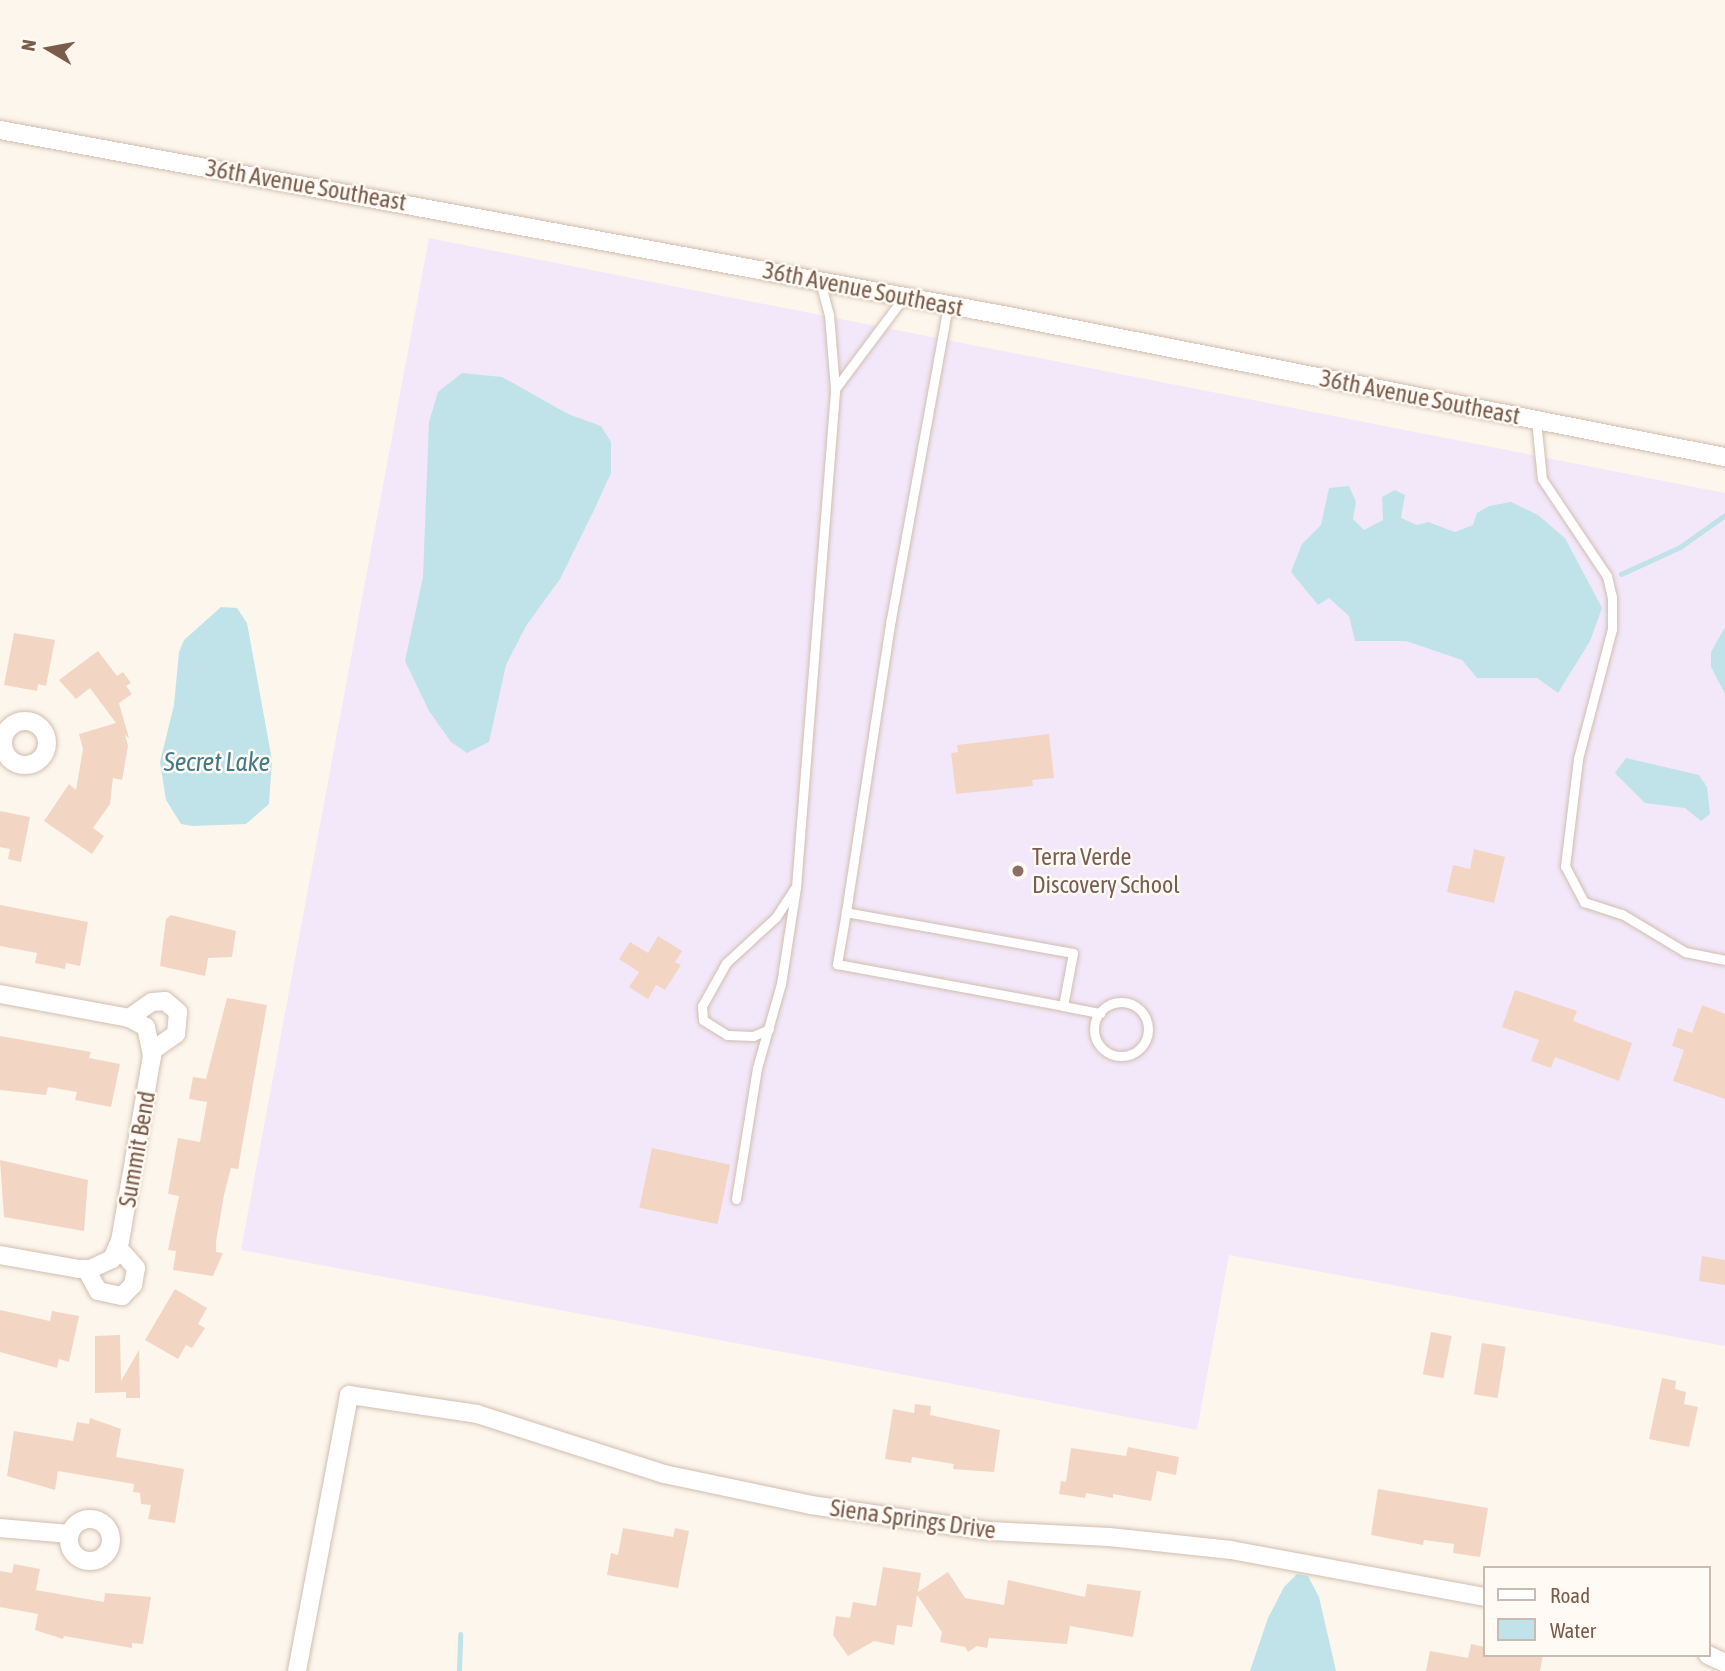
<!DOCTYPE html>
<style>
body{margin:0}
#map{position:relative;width:1725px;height:1671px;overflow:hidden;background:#fdf6ec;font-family:"Asap Condensed",sans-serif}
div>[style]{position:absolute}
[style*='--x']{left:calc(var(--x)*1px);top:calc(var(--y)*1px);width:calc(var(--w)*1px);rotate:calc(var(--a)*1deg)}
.education>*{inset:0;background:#f3e8fa}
.water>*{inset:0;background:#bfe3e8}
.stream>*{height:5px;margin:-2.5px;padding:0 2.5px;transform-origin:2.5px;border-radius:2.5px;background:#bfe3e8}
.building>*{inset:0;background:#f3d5c3;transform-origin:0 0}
.roads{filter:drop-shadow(0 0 2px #d1beb0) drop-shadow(0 0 2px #d1beb0)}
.lane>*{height:9px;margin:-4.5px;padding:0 4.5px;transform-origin:4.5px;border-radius:4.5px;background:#fff}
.lane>.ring{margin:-4.5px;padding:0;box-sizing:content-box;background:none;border:9px solid #fff;border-radius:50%}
.street>*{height:18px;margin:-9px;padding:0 9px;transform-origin:9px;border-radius:9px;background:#fff}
.street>.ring{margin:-9px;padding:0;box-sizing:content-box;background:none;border:18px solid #fff;border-radius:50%}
.dots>*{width:19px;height:19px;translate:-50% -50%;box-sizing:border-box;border:4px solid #fffaf3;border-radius:50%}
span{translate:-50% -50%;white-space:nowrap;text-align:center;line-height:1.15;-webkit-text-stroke:5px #fffaf3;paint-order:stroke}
.street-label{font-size:24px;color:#7a5c4d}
.education-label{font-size:24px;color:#785e54}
.left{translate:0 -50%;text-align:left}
.water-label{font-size:26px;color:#437c86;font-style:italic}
.legend{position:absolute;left:1483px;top:1566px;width:228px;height:91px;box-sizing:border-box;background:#fffaf3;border:2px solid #cabbb1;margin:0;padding:9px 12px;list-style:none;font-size:21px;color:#7a5c4d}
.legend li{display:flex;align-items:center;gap:14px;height:35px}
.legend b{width:35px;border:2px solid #cabbb1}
.north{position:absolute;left:14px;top:14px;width:70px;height:70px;-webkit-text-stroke:5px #fffaf3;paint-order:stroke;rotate:280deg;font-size:19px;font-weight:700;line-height:28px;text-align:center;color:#7a5c4d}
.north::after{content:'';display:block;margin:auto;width:24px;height:32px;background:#7a5c4d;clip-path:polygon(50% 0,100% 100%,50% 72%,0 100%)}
</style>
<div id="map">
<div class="education">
<div style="clip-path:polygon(429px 238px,1725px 493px,1725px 1346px,1229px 1255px,1197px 1430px,241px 1250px)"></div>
</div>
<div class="water">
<div style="clip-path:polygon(462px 373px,502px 377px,568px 414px,601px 426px,611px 442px,611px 473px,594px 510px,560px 579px,526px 626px,506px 665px,489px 742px,467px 753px,451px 742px,429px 711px,405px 661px,423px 577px,429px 422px,438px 392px)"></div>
<div style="clip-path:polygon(1349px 486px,1356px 502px,1353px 519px,1364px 530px,1383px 520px,1382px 497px,1395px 490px,1405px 495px,1401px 518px,1417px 525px,1428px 522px,1455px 532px,1473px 525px,1477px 513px,1489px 506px,1511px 502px,1538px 515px,1565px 538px,1602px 608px,1590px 641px,1558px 693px,1537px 678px,1477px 678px,1462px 660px,1406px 641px,1355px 641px,1349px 616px,1329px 598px,1318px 605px,1291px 572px,1302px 544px,1321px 525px,1329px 488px)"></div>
<div style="clip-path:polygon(221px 607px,237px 608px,247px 623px,272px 760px,269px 804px,246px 824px,193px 826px,181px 824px,166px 800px,160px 762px,174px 705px,179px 652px,184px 640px)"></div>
<div style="clip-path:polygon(1725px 627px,1725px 694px,1711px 667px,1711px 652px)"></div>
<div style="clip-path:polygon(1626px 758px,1699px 775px,1707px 787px,1710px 814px,1701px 821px,1685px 808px,1645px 803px,1615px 773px)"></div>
<div style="clip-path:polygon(1297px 1574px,1308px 1576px,1319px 1597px,1336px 1671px,1250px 1671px,1268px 1618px,1284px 1587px)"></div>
</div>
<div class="stream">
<div style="--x:1621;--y:574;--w:65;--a:-24.6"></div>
<div style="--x:1680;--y:547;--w:55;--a:-35.4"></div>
<div style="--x:459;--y:1671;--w:37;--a:-88"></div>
</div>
<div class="building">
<div style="clip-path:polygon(14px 633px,55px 640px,46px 686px,38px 684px,37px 691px,4px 685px)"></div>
<div style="clip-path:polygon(98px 651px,117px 676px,123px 672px,131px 683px,126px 686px,132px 694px,119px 703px,129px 738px,125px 735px,128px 746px,122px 780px,113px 778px,110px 804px,93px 828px,104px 836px,92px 854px,44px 821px,69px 784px,76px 790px,83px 749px,79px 734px,116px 723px,90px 688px,76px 699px,59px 680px)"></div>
<div style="clip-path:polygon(1049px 734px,1054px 778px,1032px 780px,1033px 786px,956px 794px,951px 753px,958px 752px,957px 745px)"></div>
<div style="clip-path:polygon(0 811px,30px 817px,21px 862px,8px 859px,10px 849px,0 847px)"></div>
<div style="clip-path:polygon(1474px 849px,1505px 857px,1494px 903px,1447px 892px,1453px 865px,1470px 869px)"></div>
<div style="clip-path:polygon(0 905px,88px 922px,80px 966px,66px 963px,65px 969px,35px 963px,37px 953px,0 946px)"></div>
<div style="clip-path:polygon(171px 915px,236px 931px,232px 957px,208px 958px,205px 976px,160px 966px,166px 919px)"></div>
<div style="clip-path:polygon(658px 936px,682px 951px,675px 962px,681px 965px,665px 990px,656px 985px,648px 999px,629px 987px,639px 972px,619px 959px,630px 942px,648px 953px)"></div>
<div style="clip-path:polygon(1515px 990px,1577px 1011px,1573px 1021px,1632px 1043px,1619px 1081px,1555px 1057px,1551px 1068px,1531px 1061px,1539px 1040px,1502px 1027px)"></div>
<div style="clip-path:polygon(227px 998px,267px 1005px,238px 1169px,231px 1168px,224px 1195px,216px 1242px,216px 1252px,223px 1253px,213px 1276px,173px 1270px,176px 1251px,168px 1250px,179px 1196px,168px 1194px,178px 1138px,200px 1142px,207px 1102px,189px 1099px,193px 1077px,206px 1079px)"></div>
<div style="clip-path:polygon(1702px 1005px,1725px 1014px,1725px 1099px,1673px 1081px,1684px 1050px,1672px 1046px,1678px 1028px,1692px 1033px)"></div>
<div style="clip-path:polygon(0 1036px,91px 1052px,89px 1058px,120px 1064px,111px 1107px,75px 1100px,77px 1092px,48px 1087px,46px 1095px,0 1090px)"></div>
<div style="left:652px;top:1148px;width:80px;height:61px;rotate:12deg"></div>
<div style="clip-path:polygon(0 1160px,88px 1180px,84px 1231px,4px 1217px)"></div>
<div style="clip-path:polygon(1702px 1256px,1725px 1260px,1725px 1285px,1699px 1281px)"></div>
<div style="clip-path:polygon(175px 1289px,207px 1308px,198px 1324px,205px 1328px,192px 1348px,186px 1345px,178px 1359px,145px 1340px)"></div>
<div style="clip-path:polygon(0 1310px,50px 1321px,52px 1311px,79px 1316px,69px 1362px,59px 1359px,57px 1368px,0 1352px)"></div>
<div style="left:1431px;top:1332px;width:21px;height:43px;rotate:11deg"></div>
<div style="clip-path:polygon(120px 1335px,121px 1381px,139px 1350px,140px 1398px,126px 1398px,126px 1392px,95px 1393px,95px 1336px)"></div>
<div style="left:1482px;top:1343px;width:24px;height:52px;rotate:9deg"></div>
<div style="clip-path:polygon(1662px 1378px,1676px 1381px,1675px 1389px,1686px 1392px,1684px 1404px,1698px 1407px,1689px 1447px,1649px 1439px)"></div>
<div style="clip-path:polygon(915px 1404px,931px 1406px,930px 1415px,1000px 1430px,994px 1472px,953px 1469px,954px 1464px,912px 1457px,911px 1463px,885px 1459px,893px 1409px,914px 1413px)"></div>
<div style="clip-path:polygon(90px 1418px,121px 1429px,116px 1457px,184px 1469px,175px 1523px,148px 1519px,151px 1505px,141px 1504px,140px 1493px,133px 1492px,134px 1484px,58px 1471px,55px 1490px,7px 1476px,14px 1431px,73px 1441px,77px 1422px,89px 1424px)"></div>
<div style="clip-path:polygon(1128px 1447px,1179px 1457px,1176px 1475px,1157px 1471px,1151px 1501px,1113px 1494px,1113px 1498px,1086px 1493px,1085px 1498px,1059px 1494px,1061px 1481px,1066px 1482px,1071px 1448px,1126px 1456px)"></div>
<div style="clip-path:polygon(1378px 1489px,1488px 1508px,1480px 1557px,1453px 1553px,1454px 1544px,1424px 1540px,1423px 1545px,1371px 1535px)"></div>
<div style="clip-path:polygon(623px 1528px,673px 1537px,675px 1528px,689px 1531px,678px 1588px,607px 1575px,611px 1553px,618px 1555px)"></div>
<div style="clip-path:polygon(14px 1564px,40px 1569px,36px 1590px,104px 1602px,105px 1593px,151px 1597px,143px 1644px,132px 1643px,132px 1648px,64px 1636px,63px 1639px,35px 1630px,38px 1614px,0 1607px,0 1571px,12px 1573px)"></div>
<div style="clip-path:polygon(883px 1567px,921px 1573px,918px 1592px,948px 1572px,965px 1598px,1004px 1605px,1008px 1580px,1085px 1597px,1087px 1584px,1141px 1591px,1133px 1637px,1070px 1626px,1067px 1644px,989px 1638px,987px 1648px,977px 1646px,968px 1652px,965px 1647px,940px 1642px,942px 1632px,917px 1595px,912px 1627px,897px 1625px,894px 1645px,874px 1641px,848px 1656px,833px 1635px,836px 1616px,850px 1618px,853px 1602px,876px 1606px)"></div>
<div style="clip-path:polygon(1471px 1644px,1485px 1647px,1485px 1655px,1543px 1655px,1540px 1671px,1426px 1671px,1430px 1651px,1468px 1658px)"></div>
</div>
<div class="roads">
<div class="lane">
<div style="--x:835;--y:389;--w:114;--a:-53.2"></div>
<div style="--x:1536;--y:420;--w:59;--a:84.2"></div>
<div style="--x:1542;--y:479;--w:117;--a:56.2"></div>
<div style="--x:1607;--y:576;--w:22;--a:77"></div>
<div style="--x:1612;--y:597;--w:32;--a:90"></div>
<div style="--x:1612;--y:629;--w:134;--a:104.7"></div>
<div style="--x:1578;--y:759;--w:108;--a:96.9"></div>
<div style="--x:1565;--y:866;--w:41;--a:62.2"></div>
<div style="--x:1584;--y:902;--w:40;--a:18"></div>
<div style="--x:1622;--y:914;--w:74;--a:31.1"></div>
<div style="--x:1685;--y:952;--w:41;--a:11.3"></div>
<div style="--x:846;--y:912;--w:53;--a:99.8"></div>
<div style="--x:837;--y:964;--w:230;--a:10.5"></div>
<div style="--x:1063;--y:1006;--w:54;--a:-79.3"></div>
<div style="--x:1073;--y:953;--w:231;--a:-169.8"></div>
<div style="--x:846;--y:912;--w:296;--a:-81.3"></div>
<div style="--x:891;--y:619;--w:319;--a:-79.7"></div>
<div class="ring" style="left:1094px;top:1002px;width:45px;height:45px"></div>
<div style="--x:1063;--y:1006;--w:38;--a:11"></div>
<div style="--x:769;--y:1029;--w:17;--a:156"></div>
<div style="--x:753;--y:1036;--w:26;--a:-178"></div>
<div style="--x:727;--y:1035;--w:28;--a:-148"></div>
<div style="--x:703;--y:1020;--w:14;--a:-94"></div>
<div style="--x:702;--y:1006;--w:49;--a:-60.8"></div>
<div style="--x:726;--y:963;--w:68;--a:-42.6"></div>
<div style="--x:776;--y:917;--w:35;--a:-57"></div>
<div style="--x:736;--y:1199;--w:133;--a:-80.9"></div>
<div style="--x:757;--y:1068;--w:87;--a:-74.1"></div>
<div style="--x:781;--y:984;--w:98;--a:-81.2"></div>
<div style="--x:796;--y:887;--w:500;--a:-85.5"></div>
<div style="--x:835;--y:389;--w:74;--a:-94.6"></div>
<div style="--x:829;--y:315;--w:35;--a:-105"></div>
</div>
<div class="street">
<div style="--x:0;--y:130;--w:1025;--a:10.45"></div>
<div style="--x:1008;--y:316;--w:731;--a:11.13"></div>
<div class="ring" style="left:3px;top:721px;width:26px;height:26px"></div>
<div style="--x:0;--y:994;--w:131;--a:10.5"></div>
<div style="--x:129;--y:1018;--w:19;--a:28"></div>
<div style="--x:146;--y:1027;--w:30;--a:78"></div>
<div style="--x:152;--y:1056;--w:188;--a:99.8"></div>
<div style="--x:120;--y:1241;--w:20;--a:114"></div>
<div style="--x:112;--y:1259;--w:23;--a:155"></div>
<div style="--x:91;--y:1269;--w:12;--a:180"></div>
<div style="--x:79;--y:1269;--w:80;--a:-170"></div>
<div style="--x:129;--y:1018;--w:28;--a:-35"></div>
<div style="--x:152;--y:1002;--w:13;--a:-4"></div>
<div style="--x:165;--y:1001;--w:17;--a:40"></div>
<div style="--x:178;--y:1012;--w:22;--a:95"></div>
<div style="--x:176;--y:1034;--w:29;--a:145"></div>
<div style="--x:86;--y:1269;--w:25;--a:61"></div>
<div style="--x:98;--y:1291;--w:25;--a:12"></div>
<div style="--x:122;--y:1296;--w:16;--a:-45"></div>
<div style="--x:133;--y:1285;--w:17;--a:-80"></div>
<div style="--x:136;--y:1268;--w:28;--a:-131"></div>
<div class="ring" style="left:69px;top:1519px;width:24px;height:24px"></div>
<div style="--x:0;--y:1528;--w:70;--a:4.9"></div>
<div style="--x:1708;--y:1655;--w:19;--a:25"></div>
<div style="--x:297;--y:1671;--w:281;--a:-79.3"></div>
<div style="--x:349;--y:1395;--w:129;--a:8.4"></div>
<div style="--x:477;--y:1414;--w:196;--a:17.8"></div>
<div style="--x:664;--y:1474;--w:150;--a:11.9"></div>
<div style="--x:811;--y:1505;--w:181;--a:8.3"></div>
<div style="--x:990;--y:1531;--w:119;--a:2.9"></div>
<div style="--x:1109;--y:1537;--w:123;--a:6.1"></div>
<div style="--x:1231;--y:1550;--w:258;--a:10.5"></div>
</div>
</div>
<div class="dots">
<div style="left:1018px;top:871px;background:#8d6e63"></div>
</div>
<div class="street-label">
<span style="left:306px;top:185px;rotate:10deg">36th Avenue Southeast</span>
<span style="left:863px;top:289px;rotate:11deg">36th Avenue Southeast</span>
<span style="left:1420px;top:397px;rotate:11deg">36th Avenue Southeast</span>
<span style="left:137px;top:1149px;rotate:-80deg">Summit Bend</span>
<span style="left:913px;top:1519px;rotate:8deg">Siena Springs Drive</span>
</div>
<div class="education-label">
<span class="left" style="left:1032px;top:871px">Terra Verde<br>Discovery School</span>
</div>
<div class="water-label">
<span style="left:217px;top:763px">Secret Lake</span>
</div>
<ul class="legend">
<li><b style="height:9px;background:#fff"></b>Road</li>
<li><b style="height:19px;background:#bfe3e8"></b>Water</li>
</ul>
<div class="north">N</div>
</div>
